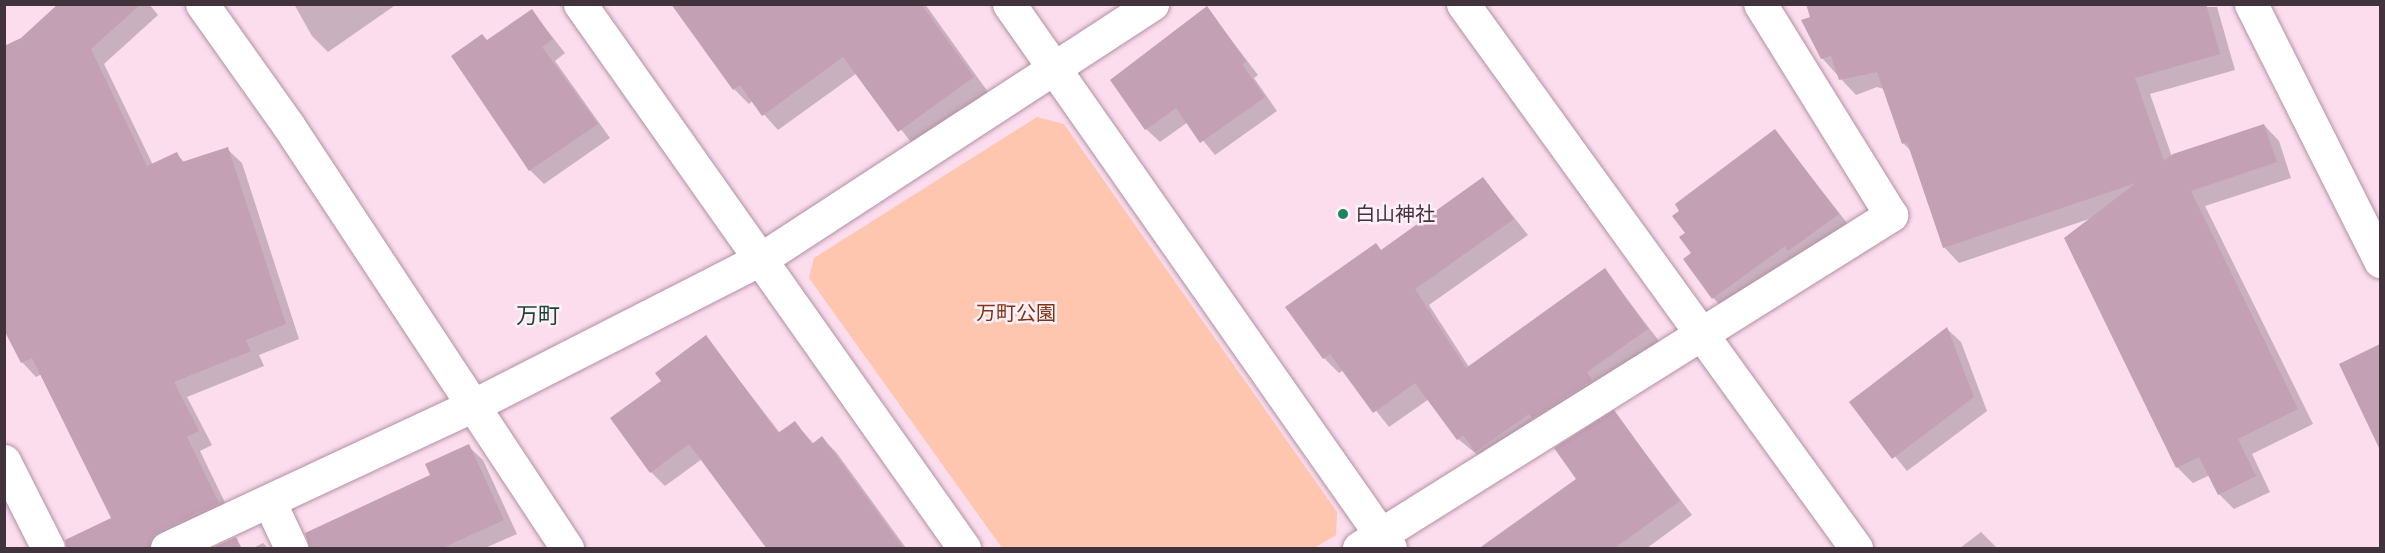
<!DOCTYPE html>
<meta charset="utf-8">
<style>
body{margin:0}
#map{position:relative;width:2385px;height:553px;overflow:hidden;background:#fbddee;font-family:Cabin,"Noto Sans JP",sans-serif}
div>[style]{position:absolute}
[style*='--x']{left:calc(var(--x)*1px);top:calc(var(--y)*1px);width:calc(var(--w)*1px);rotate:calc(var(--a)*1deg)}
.green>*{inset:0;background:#fec5af}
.shadow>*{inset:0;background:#0003}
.building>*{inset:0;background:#c4a0b4}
.roads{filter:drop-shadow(0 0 2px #b390a4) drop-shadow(0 0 2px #b390a4)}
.street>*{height:33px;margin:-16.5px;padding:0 16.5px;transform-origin:16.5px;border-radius:16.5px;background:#fff}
.dots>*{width:16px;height:16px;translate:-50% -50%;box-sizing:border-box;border:3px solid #ffeff8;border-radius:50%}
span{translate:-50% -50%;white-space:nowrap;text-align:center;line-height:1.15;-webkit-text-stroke:5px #ffeff8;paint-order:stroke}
.poi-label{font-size:20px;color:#41333b}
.left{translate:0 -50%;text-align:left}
.park-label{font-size:20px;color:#7e3512}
.quarter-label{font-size:22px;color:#194633}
.frame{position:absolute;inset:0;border:6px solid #41333b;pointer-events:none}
</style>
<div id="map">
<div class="green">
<div style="clip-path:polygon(1037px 117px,1064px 124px,1337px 512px,1336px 535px,1314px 548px,1002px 548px,809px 278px,814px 258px)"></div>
</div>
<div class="shadow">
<div style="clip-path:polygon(61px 4px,149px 4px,158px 15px,104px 64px,153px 165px,176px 153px,185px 163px,227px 149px,242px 163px,299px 339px,259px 355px,264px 366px,187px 397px,212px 445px,200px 451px,232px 517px,170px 548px,100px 548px,113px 519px,42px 374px,36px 377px,22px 362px,22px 39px)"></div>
<div style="clip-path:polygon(294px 4px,397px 4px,328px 52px,312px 36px)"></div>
<div style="clip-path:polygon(673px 4px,925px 4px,988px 92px,914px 146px,857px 73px,778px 130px,752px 101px,749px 104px,734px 89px)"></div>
<div style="clip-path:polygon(1808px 4px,2217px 7px,2235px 70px,2150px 94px,2172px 157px,2264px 125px,2279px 141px,2291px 178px,2205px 206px,2313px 424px,2252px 454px,2270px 492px,2234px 509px,2219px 494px,2210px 475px,2193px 483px,2178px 468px,2066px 238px,2092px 218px,1959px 263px,1944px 247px,1912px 152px,1903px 143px,1884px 89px,1877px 87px,1856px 95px,1841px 79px,1822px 58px)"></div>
<div style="clip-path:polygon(1207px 8px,1258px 75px,1254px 78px,1277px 111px,1215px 155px,1188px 122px,1160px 142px,1146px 129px)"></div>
<div style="clip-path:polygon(532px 11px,565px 53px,555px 61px,610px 138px,544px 184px,530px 170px,453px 56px,488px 41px)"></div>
<div style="clip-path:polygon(1775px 131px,1851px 228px,1727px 311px,1713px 298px,1687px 233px)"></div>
<div style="clip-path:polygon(1483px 178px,1528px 235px,1429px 305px,1469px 367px,1605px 270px,1662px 345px,1491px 466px,1458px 439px,1429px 399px,1389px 427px,1344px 370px,1339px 373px,1324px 358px,1382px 251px)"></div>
<div style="clip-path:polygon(1947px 329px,1961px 342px,1987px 411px,1907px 471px,1851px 402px)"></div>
<div style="clip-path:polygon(706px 337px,780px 433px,795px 423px,814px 444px,822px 438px,836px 452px,906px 548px,769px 548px,702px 459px,665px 486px,651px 472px,612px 418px,663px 382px)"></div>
<div style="clip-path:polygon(2379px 346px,2380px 348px,2380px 435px,2369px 424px)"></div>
<div style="clip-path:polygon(1614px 412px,1692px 515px,1647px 548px,1481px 548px,1578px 479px)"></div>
<div style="clip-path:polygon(468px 446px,483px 460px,517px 534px,485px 548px,311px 548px,432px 475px)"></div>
<div style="clip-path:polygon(1981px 532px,1997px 548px,1960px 548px)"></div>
<div style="clip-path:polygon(263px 543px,268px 548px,253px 548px)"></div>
</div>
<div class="building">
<div style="clip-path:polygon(58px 4px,141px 4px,91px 49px,147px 166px,177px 152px,182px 162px,228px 147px,286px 324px,246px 340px,251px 351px,174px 382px,199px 431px,187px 437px,219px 503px,159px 531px,151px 538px,149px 549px,67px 549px,65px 540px,111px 518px,32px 358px,21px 363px,4px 330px,4px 46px,21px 38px)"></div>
<div style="clip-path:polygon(671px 4px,921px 4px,974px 77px,898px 132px,843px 57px,762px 116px,740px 85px,733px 90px)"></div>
<div style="clip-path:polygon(1806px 4px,2206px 4px,2220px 54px,2135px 78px,2164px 161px,2173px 154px,2264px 124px,2277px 162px,2191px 191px,2298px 409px,2238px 439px,2256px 476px,2218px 495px,2199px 457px,2176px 468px,2064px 238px,2136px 183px,1943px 248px,1907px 142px,1902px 144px,1877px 72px,1839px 80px,1831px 56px,1821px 59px,1801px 20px,1810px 17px)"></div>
<div style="clip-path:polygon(1207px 6px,1246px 61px,1242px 64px,1265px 97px,1200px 143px,1176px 108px,1145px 130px,1110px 80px)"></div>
<div style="clip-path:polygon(532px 9px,553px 39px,542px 47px,598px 124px,529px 171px,451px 56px,482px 34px,487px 40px)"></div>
<div style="clip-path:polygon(1775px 129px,1839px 214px,1788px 251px,1785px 246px,1712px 299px,1683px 259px,1691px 253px,1679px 237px,1685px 233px,1672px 216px,1679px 211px,1675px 204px)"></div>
<div style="clip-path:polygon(1483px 177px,1514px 219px,1415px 289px,1466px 368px,1605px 268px,1648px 329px,1587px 372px,1592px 380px,1532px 418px,1529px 414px,1475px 452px,1463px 435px,1457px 440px,1415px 383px,1373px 413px,1330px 354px,1323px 359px,1285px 307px,1376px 243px,1381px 250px)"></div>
<div style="clip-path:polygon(1947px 327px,1974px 397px,1892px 459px,1849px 402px)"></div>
<div style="clip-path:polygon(706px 335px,778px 433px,795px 421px,812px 444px,822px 436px,904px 549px,767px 549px,689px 444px,650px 473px,610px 418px,661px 381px,655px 373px)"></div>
<div style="clip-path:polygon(2380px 344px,2380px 450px,2339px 364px)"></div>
<div style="clip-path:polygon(1614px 410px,1680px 501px,1613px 549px,1478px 549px,1576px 479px,1554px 448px)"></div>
<div style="clip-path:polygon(469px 444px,504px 520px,440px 549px,310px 549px,305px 533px,430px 475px,425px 464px)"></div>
<div style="clip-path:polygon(236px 537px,242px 549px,210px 549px)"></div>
</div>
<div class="roads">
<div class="street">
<div style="--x:202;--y:4;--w:148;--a:54.6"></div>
<div style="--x:288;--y:125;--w:507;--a:56.59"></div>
<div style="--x:580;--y:4;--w:666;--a:54.78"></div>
<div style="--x:1009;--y:4;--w:664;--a:54.99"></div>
<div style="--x:1463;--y:4;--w:671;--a:54.15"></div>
<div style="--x:2251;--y:4;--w:288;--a:63.3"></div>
<div style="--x:4;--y:461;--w:97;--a:63.2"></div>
<div style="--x:269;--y:501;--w:52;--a:64.9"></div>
<div style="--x:167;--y:548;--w:339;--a:-25"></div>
<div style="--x:474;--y:405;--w:322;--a:-27"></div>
<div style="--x:761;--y:259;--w:467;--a:-33.1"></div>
<div style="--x:1359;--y:548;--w:628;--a:-32.04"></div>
<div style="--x:1891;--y:215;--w:248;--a:-121.8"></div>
</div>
</div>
<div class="dots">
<div style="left:1343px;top:214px;background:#1e845e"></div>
</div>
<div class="poi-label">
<span class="left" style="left:1355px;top:214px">白山神社</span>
</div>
<div class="park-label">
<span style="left:1016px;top:313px">万町公園</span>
</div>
<div class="quarter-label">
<span style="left:538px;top:316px">万町</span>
</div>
<div class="frame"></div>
</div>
